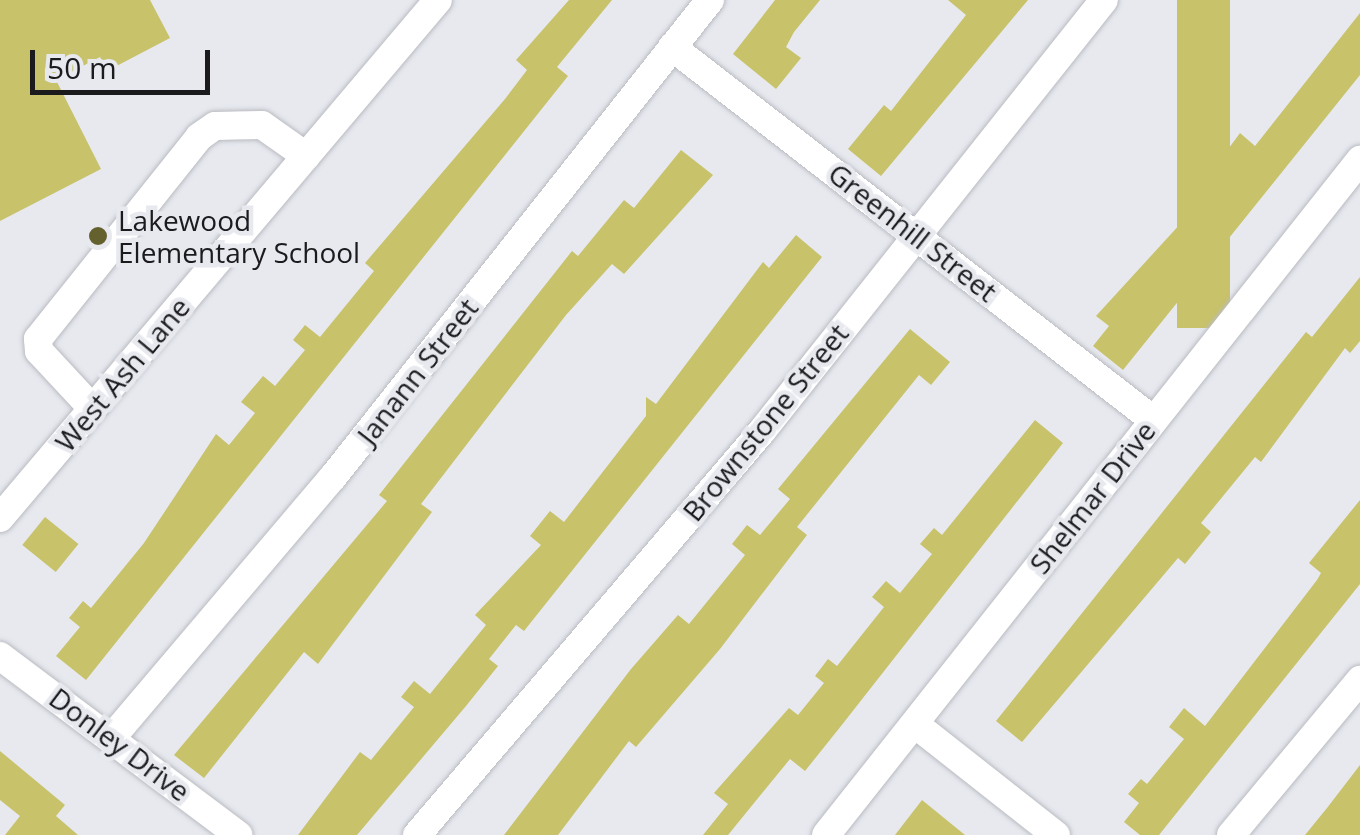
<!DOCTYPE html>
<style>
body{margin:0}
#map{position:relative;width:1360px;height:835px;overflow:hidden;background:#e7e9ef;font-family:"Open Sans",sans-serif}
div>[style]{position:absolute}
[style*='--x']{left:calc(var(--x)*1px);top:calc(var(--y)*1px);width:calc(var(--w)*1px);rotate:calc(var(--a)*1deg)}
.building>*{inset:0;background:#c8c26a;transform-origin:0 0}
.roads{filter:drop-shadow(0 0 2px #b9bbc1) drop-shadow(0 0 2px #b9bbc1)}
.minor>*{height:28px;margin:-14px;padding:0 14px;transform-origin:14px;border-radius:14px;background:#fff}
.dots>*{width:28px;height:28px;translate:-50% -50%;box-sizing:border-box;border:5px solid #e7e9ef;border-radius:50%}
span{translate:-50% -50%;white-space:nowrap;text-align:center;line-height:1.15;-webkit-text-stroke:9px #e7e9ef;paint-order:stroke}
.poi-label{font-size:28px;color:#1b1b1e}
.left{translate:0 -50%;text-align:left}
.street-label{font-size:28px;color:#1b1b1e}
.scale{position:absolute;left:30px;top:50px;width:180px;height:45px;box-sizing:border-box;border:5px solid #1b1b1e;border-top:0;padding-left:12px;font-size:30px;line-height:35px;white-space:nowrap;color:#1b1b1e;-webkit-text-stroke:8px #e7e9ef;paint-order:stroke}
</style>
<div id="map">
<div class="building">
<div style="clip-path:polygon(0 0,150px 0,170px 38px,107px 71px,100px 57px,56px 80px,101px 169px,0 221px)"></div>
<div style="clip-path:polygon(569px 0,612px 0,557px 67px,568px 76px,86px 680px,56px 656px,80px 627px,69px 618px,83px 601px,91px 608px,144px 543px,216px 434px,229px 445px,255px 413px,241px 402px,263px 376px,275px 386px,305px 350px,293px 340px,305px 325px,320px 337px,374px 271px,365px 263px,505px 99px,527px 70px,516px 60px)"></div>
<div style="clip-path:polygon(775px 0,820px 0,794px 32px,786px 47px,801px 58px,776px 89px,733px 54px)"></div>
<div style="clip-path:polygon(948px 0,1028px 0,881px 176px,848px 149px,884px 105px,891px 111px,966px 15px)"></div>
<div style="left:1177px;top:0;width:53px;height:328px"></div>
<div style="clip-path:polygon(1360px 13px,1360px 75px,1123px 370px,1093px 346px,1109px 326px,1096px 316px,1182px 222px,1196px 195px,1188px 188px,1206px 166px,1212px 171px,1240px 133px,1255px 146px)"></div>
<div style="clip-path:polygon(681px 150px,713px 175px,624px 274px,612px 264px,566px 315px,421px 504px,432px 512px,318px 664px,304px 652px,204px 778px,174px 755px,387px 501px,379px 495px,572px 251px,578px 256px,624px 200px,634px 208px)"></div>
<div style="clip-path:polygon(796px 235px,822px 257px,524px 631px,516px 625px,489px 659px,498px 666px,466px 706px,357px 835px,298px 835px,360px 752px,371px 760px,414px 707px,401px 697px,414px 681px,430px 694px,486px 625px,475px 615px,541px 545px,530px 536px,550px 511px,564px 522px,646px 416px,646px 397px,656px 404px,763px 262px,769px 268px)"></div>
<div style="clip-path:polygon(1360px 277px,1360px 341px,1350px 353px,1345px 348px,1261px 462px,1255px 457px,1201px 523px,1211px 532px,1185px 564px,1178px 558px,1022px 742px,996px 721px,1306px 332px,1312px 337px)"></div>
<div style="clip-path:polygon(910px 329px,950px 362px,931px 385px,919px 375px,797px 527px,807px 535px,720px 649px,636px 747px,629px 741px,558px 835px,504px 835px,631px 669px,678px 615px,689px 624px,745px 555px,732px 544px,747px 525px,760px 535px,790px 499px,778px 489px)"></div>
<div style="clip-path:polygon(1035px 420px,1063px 443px,841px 726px,805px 771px,790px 759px,728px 835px,703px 835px,728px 804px,714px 793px,789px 708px,798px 715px,824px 683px,815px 676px,828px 659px,837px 666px,884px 607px,872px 597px,886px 581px,900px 593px,932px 554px,920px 544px,934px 528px,942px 535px)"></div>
<div style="clip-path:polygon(1360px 500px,1360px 584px,1159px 835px,1140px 835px,1124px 822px,1139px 803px,1128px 794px,1141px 779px,1147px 784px,1184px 739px,1169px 727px,1184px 708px,1205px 726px,1317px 580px,1321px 573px,1309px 563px)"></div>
<div style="left:45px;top:517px;width:43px;height:36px;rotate:39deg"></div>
<div style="clip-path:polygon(0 751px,65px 805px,56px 816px,78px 835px,5px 835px,20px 816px,0 800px)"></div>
<div style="clip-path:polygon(1360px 765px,1360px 835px,1305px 835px,1327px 808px)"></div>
<div style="clip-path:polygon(922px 800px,965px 835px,895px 835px)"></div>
</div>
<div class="roads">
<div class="minor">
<div style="--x:672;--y:47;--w:607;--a:37.78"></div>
<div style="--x:92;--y:408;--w:78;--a:-132.9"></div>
<div style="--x:39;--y:351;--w:12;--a:-95"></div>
<div style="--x:38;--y:339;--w:258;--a:-51.4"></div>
<div style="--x:199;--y:137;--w:19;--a:-35"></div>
<div style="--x:215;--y:126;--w:47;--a:-1.2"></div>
<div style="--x:262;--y:125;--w:54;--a:35.2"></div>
<div style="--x:0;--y:518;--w:678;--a:-49.78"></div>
<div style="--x:0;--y:656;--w:298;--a:36.9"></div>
<div style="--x:916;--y:725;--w:178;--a:38.2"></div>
<div style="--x:114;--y:735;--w:338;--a:-49.7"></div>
<div style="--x:333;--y:477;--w:608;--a:-51.68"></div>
<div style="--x:417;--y:835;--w:531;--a:-49.5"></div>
<div style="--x:762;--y:431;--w:550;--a:-51.57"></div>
<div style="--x:826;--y:835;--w:861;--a:-51.65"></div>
<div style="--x:1231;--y:835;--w:202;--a:-50.2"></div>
</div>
</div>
<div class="dots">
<div style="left:98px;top:236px;background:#65612e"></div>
</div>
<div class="poi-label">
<span class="left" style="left:118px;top:236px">Lakewood<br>Elementary School</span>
</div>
<div class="street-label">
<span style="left:913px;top:232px;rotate:38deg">Greenhill Street</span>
<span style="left:417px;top:371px;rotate:-52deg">Janann Street</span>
<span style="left:122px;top:374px;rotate:-50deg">West Ash Lane</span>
<span style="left:765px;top:422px;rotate:-51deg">Brownstone Street</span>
<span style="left:1092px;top:497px;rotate:-52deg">Shelmar Drive</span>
<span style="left:120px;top:744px;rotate:37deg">Donley Drive</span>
</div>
<div class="scale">50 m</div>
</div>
